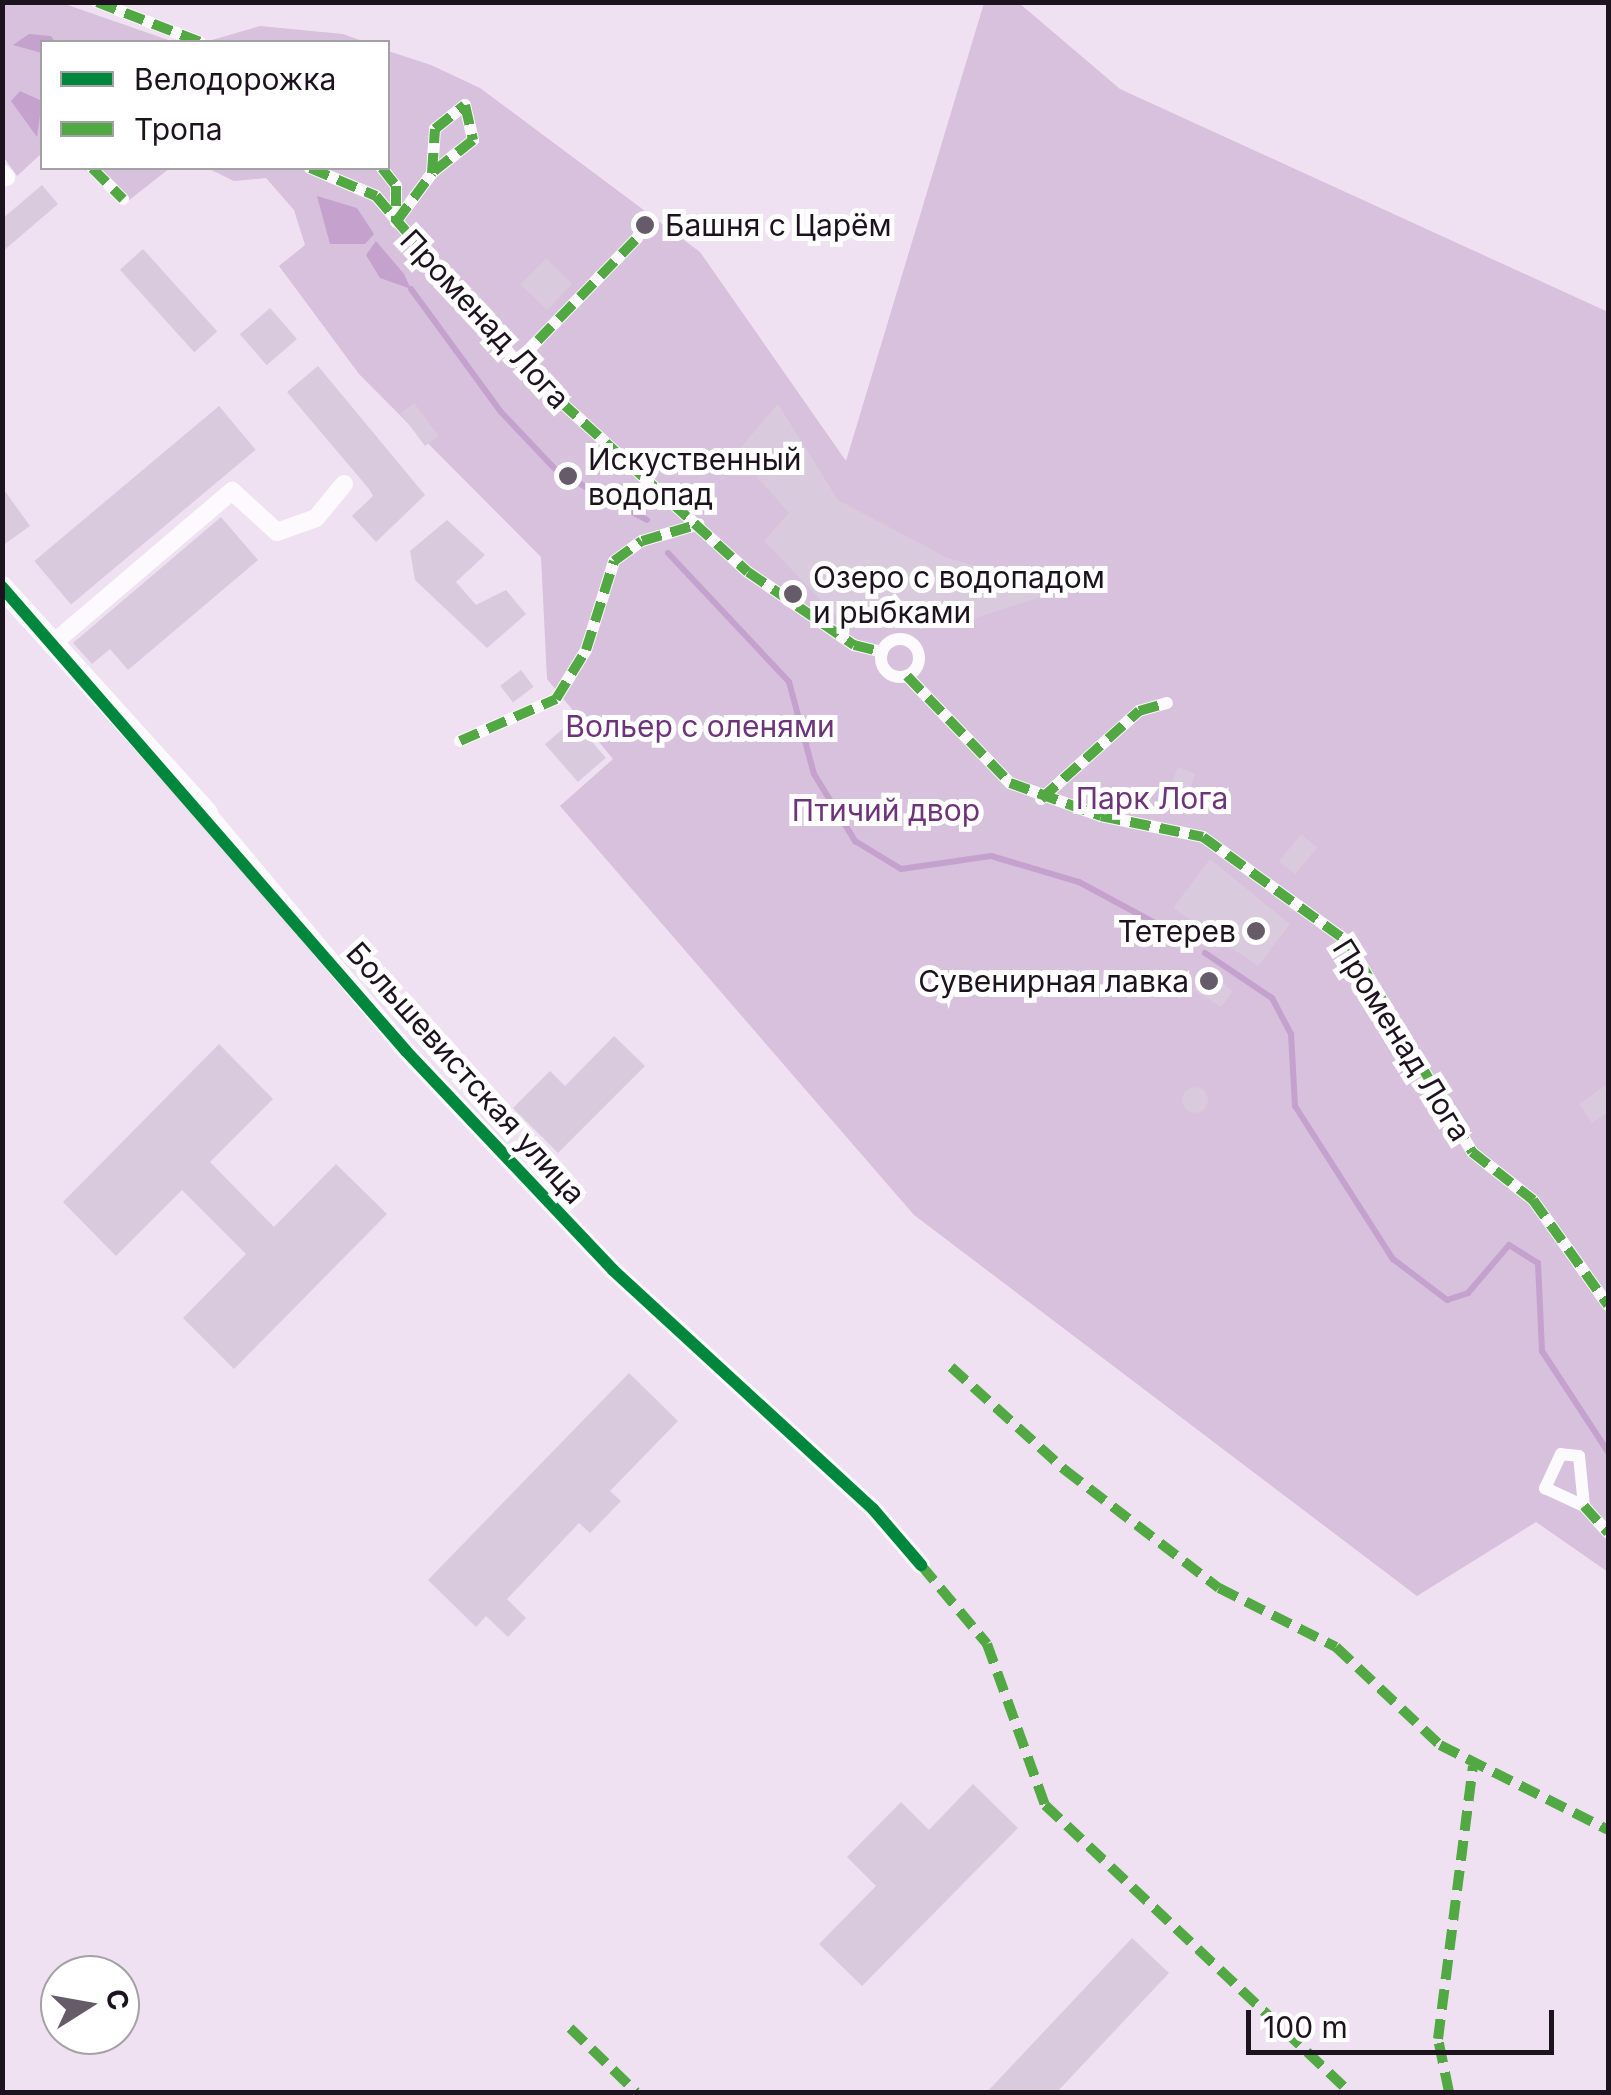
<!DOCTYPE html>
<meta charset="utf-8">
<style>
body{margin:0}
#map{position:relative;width:1611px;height:2095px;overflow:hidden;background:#efe1f2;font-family:Inter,sans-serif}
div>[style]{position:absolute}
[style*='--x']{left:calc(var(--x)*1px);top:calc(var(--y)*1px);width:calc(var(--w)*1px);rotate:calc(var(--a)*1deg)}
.green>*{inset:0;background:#d7c1dc}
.water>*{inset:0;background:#c5a1ce}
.stream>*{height:6px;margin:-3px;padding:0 3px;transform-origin:3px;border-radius:3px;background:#c5a1ce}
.building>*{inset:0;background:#d9cadd;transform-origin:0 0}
.round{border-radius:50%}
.pedestrian>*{height:12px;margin:-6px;padding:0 6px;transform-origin:6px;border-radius:6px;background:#fdfafd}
.pedestrian>.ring{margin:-6px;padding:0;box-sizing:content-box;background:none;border:12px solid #fdfafd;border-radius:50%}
.minor>*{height:18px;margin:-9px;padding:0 9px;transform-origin:9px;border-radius:9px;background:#fdfafd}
.tertiary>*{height:22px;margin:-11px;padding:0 11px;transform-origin:11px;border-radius:11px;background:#fdfafd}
.quiet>*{height:10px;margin-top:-5px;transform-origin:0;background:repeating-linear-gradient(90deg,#52a843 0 20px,transparent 0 30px)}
.cycleway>*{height:12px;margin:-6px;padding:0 6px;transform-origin:6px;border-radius:6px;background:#00873e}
.dots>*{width:28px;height:28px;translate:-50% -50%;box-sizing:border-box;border:5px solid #fff;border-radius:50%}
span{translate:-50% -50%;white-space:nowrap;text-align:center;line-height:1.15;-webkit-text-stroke:10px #fff;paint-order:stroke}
.poi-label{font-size:30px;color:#1c131e}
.left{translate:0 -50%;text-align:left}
.right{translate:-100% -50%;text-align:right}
.street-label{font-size:30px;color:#1c131e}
.park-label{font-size:30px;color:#6d347a}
.frame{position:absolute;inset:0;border:5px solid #1c131e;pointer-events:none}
.legend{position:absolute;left:40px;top:40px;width:350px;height:130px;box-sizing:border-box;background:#fff;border:2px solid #a4a1a5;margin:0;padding:12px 18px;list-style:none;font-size:30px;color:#1c131e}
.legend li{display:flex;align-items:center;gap:20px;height:50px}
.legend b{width:50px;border:2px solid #a4a1a5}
.north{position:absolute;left:40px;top:1955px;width:100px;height:100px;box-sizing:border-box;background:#fff;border:2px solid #a4a1a5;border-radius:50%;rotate:79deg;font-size:28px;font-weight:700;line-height:40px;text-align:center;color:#1c131e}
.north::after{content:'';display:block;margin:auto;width:35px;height:45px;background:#665b68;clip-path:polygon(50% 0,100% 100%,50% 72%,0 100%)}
.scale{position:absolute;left:1246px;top:2010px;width:308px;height:45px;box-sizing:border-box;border:5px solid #1c131e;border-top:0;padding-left:12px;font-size:30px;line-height:35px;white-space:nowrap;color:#1c131e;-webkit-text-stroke:8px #fff;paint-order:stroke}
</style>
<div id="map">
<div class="green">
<div style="clip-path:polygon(2px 3px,62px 3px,174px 42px,42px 42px,42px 153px,17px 176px,3px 156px)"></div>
<div style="clip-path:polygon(984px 3px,1019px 3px,1120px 89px,1608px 312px,1608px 1572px,1536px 1522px,1417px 1596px,914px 1215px,560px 806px,613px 759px,547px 679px,541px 557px,359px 374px,279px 266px,305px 245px,294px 210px,266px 178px,234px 181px,207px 168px,388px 168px,388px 51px,431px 65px,480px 88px,700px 252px,846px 461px)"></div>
<div style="clip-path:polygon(260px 26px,343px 34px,365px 42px,205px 42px)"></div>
<div style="clip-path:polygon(83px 168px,170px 168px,123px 205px)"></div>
</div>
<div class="water">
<div style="clip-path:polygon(29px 34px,51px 36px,55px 42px,42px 42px,42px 53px,13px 45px)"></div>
<div style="clip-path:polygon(20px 91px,42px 101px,37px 137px,11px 101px)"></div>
<div style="clip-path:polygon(317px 196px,357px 208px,374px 234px,365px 244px,330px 244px)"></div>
<div style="clip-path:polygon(376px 241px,404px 274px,411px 289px,380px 278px,366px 255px)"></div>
</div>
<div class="stream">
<div style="--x:411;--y:289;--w:152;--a:53.8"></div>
<div style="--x:501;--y:412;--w:83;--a:46.5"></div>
<div style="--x:558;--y:472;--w:101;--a:28.3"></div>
<div style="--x:668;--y:553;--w:177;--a:46.8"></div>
<div style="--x:789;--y:682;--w:95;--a:74.8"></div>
<div style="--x:814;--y:774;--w:79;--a:58.5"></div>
<div style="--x:855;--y:841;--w:54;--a:31.3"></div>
<div style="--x:901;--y:869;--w:91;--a:-8.2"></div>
<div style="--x:991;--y:856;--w:92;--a:16.5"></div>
<div style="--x:1079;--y:882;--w:124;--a:28.4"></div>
<div style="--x:1205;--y:953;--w:81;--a:33.9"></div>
<div style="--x:1272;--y:998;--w:41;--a:62.2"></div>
<div style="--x:1291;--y:1034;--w:72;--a:86.8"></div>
<div style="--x:1295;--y:1106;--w:182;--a:57.4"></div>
<div style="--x:1393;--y:1259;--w:68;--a:37.2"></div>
<div style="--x:1447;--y:1300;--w:22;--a:-18"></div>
<div style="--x:1468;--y:1293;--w:63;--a:-49.5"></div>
<div style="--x:1509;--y:1245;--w:34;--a:32"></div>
<div style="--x:1538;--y:1263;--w:88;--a:87.4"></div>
<div style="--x:1542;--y:1351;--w:121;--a:56.8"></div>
</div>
<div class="building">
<div style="clip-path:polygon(42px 185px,58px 204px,2px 252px,2px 219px)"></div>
<div class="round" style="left:636px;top:214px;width:20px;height:20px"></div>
<div style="left:143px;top:249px;width:111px;height:31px;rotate:48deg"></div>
<div style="left:546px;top:258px;width:37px;height:37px;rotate:44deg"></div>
<div style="left:270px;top:308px;width:41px;height:40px;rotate:49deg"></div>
<div style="clip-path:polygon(318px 366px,425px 495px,376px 542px,352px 516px,373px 496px,369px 489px,287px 392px)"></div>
<div style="left:414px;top:403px;width:41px;height:17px;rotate:53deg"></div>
<div style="clip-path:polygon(778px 404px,838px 500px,948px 558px,1062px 590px,951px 626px,941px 618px,934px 627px,902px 605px,848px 628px,764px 541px,789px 513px,736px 453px)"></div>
<div style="left:219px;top:406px;width:57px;height:241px;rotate:50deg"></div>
<div style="clip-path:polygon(2px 487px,30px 526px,2px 546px)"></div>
<div style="clip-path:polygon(221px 517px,258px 560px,128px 670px,110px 649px,92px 664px,73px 643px)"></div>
<div style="clip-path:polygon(447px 520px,485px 555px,456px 582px,476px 605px,506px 590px,526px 614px,487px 648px,415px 580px,410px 551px)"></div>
<div style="left:521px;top:670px;width:21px;height:26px;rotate:53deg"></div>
<div style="left:573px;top:720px;width:50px;height:37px;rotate:49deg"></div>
<div style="left:1178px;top:767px;width:19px;height:17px;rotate:21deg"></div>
<div style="left:1301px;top:834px;width:21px;height:35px;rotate:39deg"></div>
<div style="clip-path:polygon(1210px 859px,1290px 924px,1258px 966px,1173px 908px)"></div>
<div style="clip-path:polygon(1207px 972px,1233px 991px,1221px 1007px,1193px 990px)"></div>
<div style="clip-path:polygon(614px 1036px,645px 1066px,558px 1153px,513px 1108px,550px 1071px,565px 1086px)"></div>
<div style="clip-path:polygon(219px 1044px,273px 1099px,210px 1162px,274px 1227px,336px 1164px,387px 1214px,234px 1369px,183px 1318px,246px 1254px,182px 1190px,116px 1256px,63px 1202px)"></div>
<div style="clip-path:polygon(1608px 1084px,1608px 1112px,1592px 1123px,1579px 1104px)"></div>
<div class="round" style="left:1182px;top:1087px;width:26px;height:26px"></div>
<div style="clip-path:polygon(629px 1373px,678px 1421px,610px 1491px,621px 1501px,590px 1533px,579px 1523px,507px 1599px,526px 1618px,508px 1637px,486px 1616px,476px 1627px,428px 1580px)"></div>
<div style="clip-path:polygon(973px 1784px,1018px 1828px,862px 1986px,819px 1944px,876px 1886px,847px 1857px,901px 1802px,929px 1830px)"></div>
<div style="clip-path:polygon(1132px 1938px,1169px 1973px,1057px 2092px,987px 2092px)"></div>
</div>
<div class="pedestrian">
<div style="--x:97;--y:2;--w:110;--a:21.2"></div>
<div style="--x:92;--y:168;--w:44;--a:45"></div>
<div style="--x:310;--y:168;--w:72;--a:23"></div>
<div style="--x:376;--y:196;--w:218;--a:49.7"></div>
<div style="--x:517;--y:362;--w:312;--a:42.3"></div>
<div style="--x:748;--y:572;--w:129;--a:34.6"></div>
<div style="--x:854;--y:645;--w:29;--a:14"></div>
<div style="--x:382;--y:168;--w:23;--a:52"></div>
<div style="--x:396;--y:186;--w:34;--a:90"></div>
<div style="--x:396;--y:222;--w:61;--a:-53.7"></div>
<div style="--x:432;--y:173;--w:44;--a:-86.1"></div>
<div style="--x:435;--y:129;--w:38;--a:-39"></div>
<div style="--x:465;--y:105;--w:36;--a:77"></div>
<div style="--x:473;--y:140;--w:53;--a:141.2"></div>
<div style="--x:517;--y:362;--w:173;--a:-45.9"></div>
<div class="ring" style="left:881px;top:639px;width:26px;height:26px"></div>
<div style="--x:907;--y:676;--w:149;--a:46.1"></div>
<div style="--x:1010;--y:783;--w:97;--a:19.9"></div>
<div style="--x:1101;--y:816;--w:104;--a:11.6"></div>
<div style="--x:1203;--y:837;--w:179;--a:35.9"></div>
<div style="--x:1348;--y:942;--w:244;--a:59.4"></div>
<div style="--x:1472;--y:1152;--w:78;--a:38.2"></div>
<div style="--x:1533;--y:1200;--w:129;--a:54.5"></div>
<div style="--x:460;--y:741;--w:105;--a:-23.6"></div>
<div style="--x:556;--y:699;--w:57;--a:-58.5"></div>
<div style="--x:586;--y:650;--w:93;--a:-72.5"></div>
<div style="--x:614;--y:561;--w:34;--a:-36"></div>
<div style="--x:642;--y:541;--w:59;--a:-16.6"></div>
<div style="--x:1041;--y:799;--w:132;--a:-41.9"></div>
<div style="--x:1139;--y:711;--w:29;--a:-16"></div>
<div style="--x:1584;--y:1506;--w:50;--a:-95.7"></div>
<div style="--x:1579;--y:1456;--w:18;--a:-174"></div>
<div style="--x:1561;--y:1454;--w:38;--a:115"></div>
<div style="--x:1545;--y:1488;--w:43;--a:24.8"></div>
<div style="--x:1584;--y:1506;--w:36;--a:48"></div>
</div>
<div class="minor">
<div style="--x:2;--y:173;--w:6;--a:45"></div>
<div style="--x:51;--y:645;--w:238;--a:-40.4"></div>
<div style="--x:232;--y:491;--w:61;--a:42.3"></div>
<div style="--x:277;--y:532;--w:41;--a:-19.7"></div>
<div style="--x:316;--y:518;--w:44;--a:-50.5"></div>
<div style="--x:207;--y:813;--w:310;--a:50.1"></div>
<div style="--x:406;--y:1051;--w:301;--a:46.6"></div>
<div style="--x:613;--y:1270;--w:353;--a:42.6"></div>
<div style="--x:873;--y:1509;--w:74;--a:49.4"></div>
</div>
<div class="tertiary">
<div style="--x:2;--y:587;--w:305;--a:47.8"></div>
</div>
<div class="quiet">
<div style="--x:97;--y:2;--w:110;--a:21.2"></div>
<div style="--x:92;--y:168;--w:44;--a:45"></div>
<div style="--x:310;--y:168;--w:72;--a:23"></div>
<div style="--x:376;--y:196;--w:218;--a:49.7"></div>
<div style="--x:517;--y:362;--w:312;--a:42.3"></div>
<div style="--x:748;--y:572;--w:129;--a:34.6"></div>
<div style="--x:854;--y:645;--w:29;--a:14"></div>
<div style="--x:382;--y:168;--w:23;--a:52"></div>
<div style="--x:396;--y:186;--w:36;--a:90"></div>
<div style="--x:396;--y:222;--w:61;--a:-53.7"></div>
<div style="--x:432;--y:173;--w:44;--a:-86.1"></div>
<div style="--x:435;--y:129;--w:38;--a:-39"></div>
<div style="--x:465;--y:105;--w:36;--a:77"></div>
<div style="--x:473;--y:140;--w:53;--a:141.2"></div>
<div style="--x:517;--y:362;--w:173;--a:-45.9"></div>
<div style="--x:907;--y:676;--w:149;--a:46.1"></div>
<div style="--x:1010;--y:783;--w:97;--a:19.9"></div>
<div style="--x:1101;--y:816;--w:104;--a:11.6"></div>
<div style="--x:1203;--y:837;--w:179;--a:35.9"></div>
<div style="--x:1348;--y:942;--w:244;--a:59.4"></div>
<div style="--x:1472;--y:1152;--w:78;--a:38.2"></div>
<div style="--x:1533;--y:1200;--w:129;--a:54.5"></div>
<div style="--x:460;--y:741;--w:105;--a:-23.6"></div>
<div style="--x:556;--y:699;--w:57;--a:-58.5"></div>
<div style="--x:586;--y:650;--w:93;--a:-72.5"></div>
<div style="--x:614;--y:561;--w:34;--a:-36"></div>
<div style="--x:642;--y:541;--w:59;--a:-16.6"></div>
<div style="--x:1041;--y:799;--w:132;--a:-41.9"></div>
<div style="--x:1139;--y:711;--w:29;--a:-16"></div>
<div style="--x:951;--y:1367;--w:154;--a:42.1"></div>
<div style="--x:1065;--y:1470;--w:194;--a:37.5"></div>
<div style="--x:1219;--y:1588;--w:131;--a:26.8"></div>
<div style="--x:1336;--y:1647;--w:143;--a:43.3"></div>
<div style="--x:1440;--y:1745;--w:188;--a:26.8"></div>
<div style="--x:1584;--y:1506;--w:36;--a:48"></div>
<div style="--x:921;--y:1565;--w:103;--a:50.1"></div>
<div style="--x:987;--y:1644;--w:171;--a:70.2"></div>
<div style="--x:1045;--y:1805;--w:419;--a:43.3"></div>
<div style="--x:570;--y:2028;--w:92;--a:44.1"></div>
<div style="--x:1449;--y:2092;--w:54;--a:-101.7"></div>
<div style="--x:1438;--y:2039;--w:275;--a:-82.7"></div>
</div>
<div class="cycleway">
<div style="--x:2;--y:587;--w:615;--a:48.95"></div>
<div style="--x:406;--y:1051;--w:301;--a:46.6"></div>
<div style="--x:613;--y:1270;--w:353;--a:42.6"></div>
<div style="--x:873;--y:1509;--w:74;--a:49.4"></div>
</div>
<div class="dots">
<div style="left:645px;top:225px;background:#665b68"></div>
<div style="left:568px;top:476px;background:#665b68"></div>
<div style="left:793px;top:594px;background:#665b68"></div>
<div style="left:1256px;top:931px;background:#665b68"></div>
<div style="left:1209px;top:981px;background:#665b68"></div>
</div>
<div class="poi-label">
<span class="left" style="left:665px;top:225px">Башня с Царём</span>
<span class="left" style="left:588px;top:476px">Искуственный<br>водопад</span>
<span class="left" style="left:813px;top:594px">Озеро с водопадом<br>и рыбками</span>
<span class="right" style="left:1236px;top:931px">Тетерев</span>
<span class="right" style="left:1189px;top:981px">Сувенирная лавка</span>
</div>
<div class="street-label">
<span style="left:485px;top:319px;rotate:47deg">Променад Лога</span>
<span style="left:1402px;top:1040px;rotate:58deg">Променад Лога</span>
<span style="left:466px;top:1073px;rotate:48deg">Большевистская улица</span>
</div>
<div class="park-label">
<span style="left:700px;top:726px">Вольер с оленями</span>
<span style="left:1152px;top:798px">Парк Лога</span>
<span style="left:886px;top:810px">Птичий двор</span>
</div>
<div class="frame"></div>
<ul class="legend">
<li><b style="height:12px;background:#00873e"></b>Велодорожка</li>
<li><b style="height:12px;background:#52a843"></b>Тропа</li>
</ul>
<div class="north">С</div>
<div class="scale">100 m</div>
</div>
